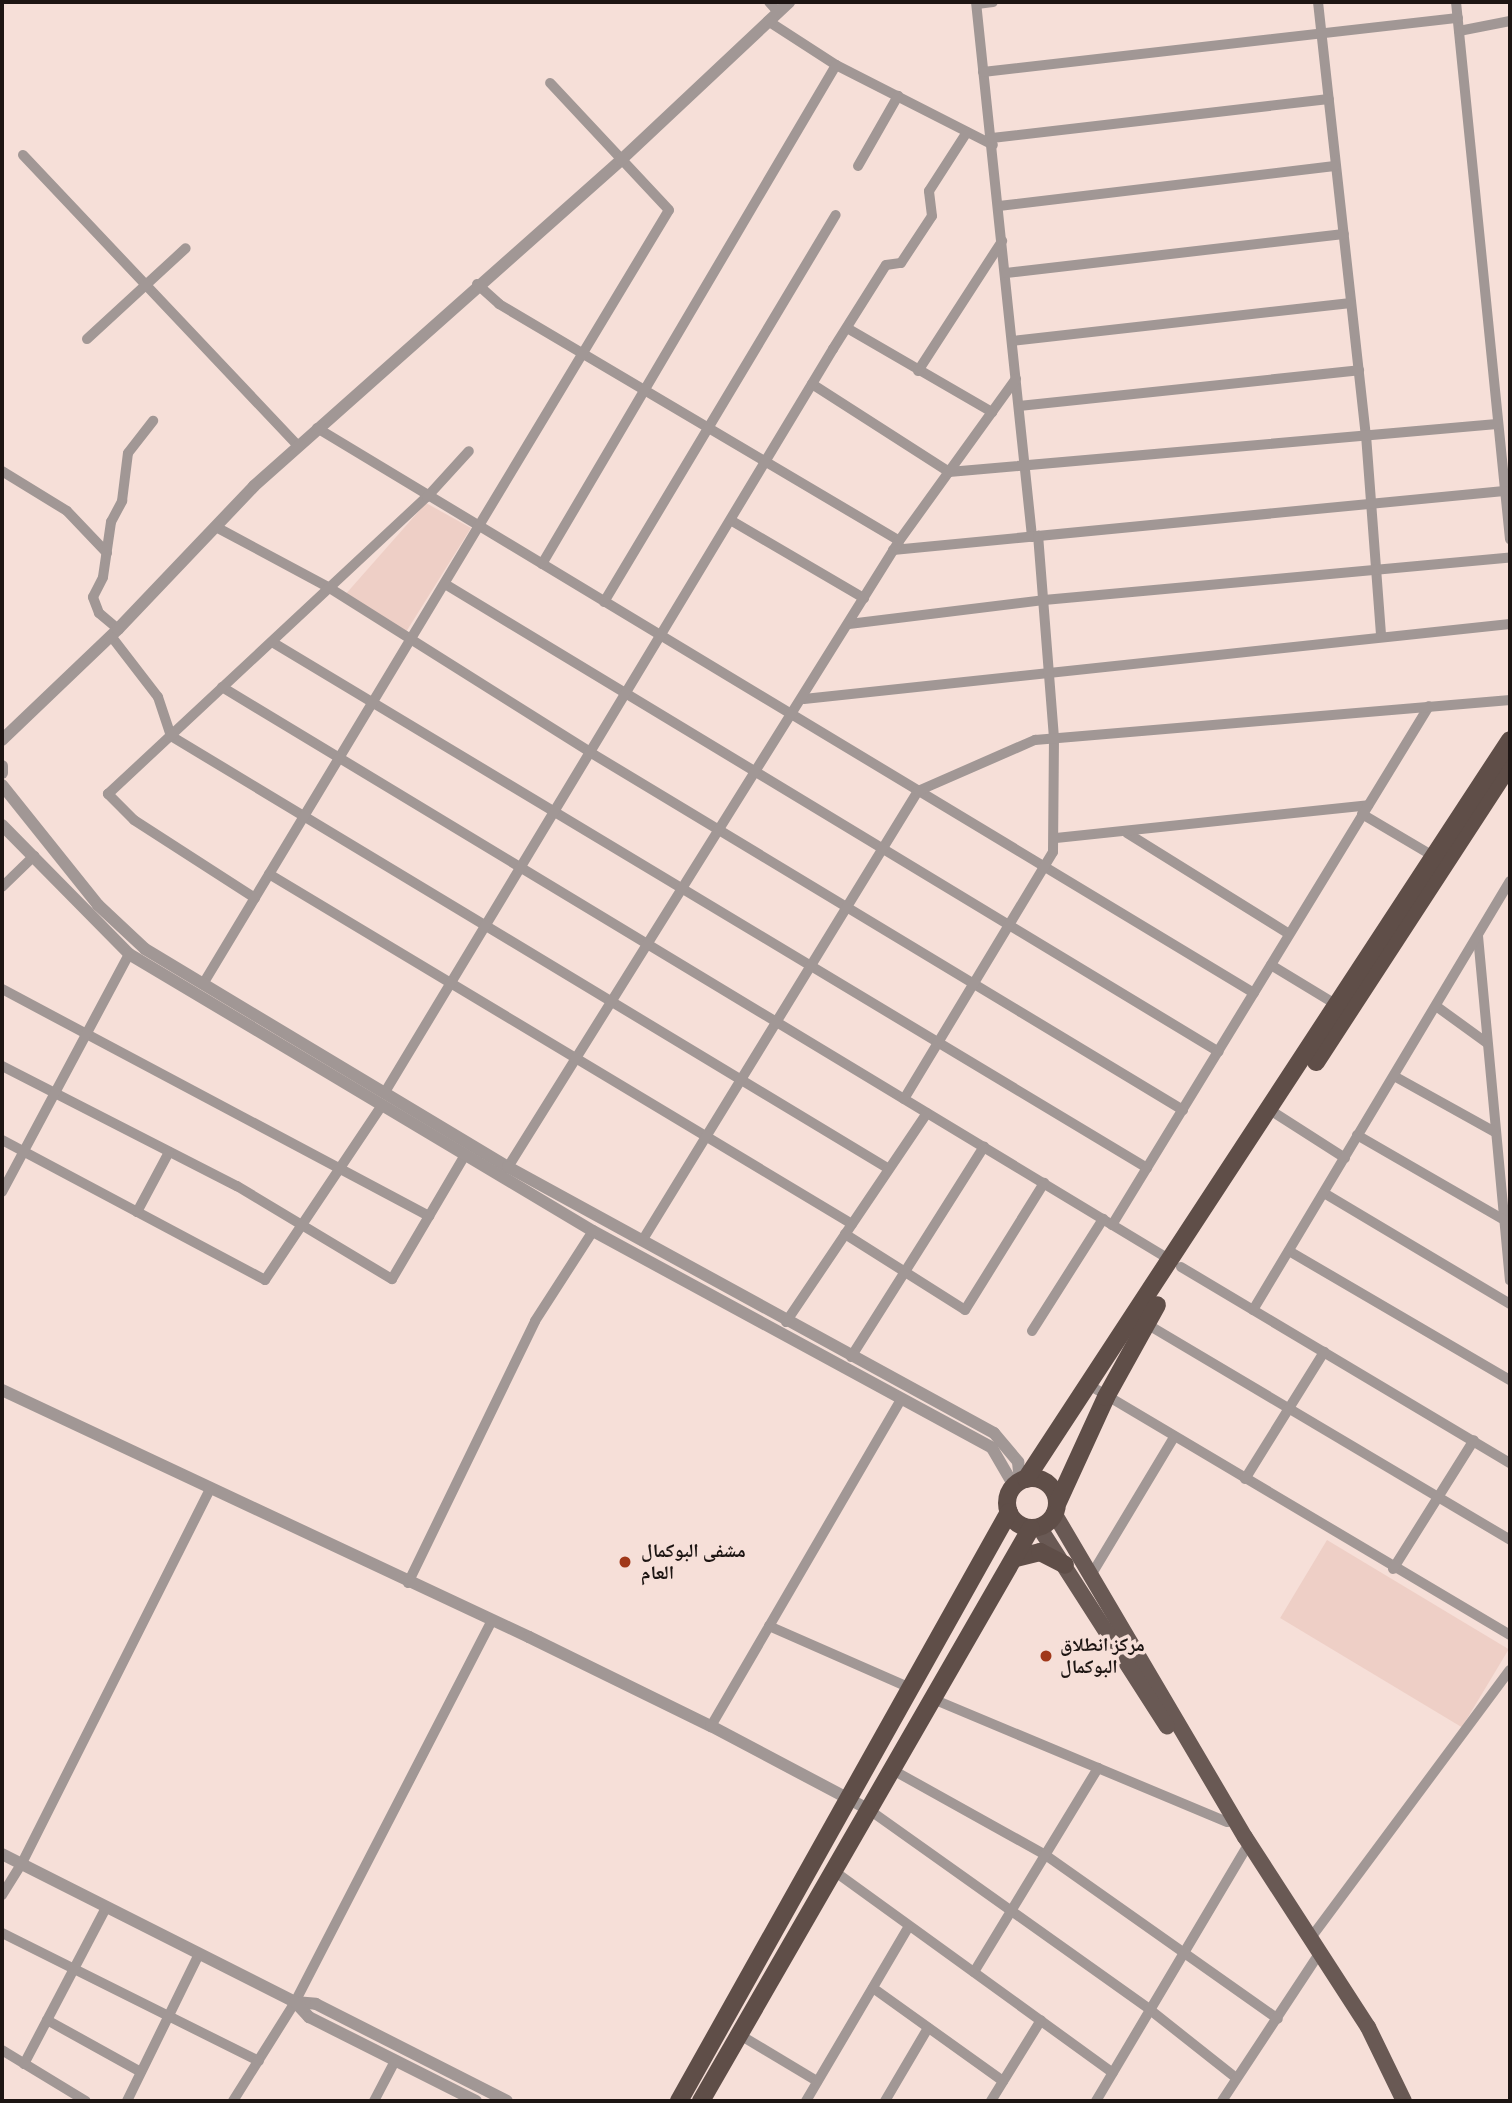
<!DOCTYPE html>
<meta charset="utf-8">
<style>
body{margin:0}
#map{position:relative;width:1512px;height:2103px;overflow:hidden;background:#f6dfd8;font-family:"Fira Sans Condensed","Noto Naskh Arabic",sans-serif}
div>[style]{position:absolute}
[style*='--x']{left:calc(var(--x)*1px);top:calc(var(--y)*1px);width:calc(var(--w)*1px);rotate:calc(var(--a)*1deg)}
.built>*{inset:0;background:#eecfc6;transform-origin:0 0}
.minor>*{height:10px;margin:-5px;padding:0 5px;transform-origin:5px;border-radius:5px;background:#a19795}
.tertiary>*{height:12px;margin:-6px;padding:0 6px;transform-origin:6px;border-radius:6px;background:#a19795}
.primary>*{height:16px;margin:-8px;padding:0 8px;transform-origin:8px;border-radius:8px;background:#695954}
.trunk>*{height:18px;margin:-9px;padding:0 9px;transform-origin:9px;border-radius:9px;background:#5f4e48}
.trunk>.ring{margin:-9px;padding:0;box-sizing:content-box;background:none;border:18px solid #5f4e48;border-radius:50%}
.dots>*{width:19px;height:19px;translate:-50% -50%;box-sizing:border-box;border:4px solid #f6dfd8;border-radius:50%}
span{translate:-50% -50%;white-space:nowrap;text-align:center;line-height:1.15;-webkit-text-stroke:7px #f6dfd8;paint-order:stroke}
.poi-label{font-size:19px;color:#1d1513;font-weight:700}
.left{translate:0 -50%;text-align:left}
.frame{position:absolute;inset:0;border:4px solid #1d1513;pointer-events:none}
</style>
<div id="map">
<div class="built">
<div style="clip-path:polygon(426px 503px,471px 528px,406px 632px,344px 596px)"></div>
<div style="left:1327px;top:1540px;width:212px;height:91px;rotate:31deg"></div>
</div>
<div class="minor">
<div style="--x:769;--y:2;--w:13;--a:48"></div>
<div style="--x:976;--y:2;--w:538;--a:84.02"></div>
<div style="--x:1318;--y:2;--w:436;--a:83.7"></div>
<div style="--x:1366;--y:435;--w:202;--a:85.7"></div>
<div style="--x:1456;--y:2;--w:540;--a:84.26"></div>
<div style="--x:977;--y:4;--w:16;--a:-7"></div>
<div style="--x:768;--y:21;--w:81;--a:32.9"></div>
<div style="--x:836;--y:65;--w:176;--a:27"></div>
<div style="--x:1459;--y:31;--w:52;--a:-11.1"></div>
<div style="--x:983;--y:72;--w:478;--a:-6.5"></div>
<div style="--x:992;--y:138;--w:339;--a:-6.6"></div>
<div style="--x:23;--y:155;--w:400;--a:46.6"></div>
<div style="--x:858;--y:166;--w:81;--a:-60.3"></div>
<div style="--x:999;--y:206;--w:338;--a:-6.8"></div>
<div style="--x:1006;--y:273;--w:340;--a:-6.6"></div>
<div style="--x:477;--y:284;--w:30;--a:42"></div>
<div style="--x:499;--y:304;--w:465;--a:30.6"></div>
<div style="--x:847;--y:328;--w:168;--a:30.1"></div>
<div style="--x:87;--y:339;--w:134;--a:-42.6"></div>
<div style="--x:1012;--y:341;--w:341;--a:-6.4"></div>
<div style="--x:918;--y:371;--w:155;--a:-57.1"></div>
<div style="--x:812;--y:384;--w:163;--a:32.7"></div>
<div style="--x:949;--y:472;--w:550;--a:-5.01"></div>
<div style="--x:1019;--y:406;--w:342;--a:-6"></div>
<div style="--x:317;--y:428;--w:1094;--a:31.09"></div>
<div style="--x:2;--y:471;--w:76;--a:31.6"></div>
<div style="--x:67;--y:511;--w:58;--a:46.4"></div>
<div style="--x:732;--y:521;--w:153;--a:30.3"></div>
<div style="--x:216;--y:527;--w:127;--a:28.2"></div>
<div style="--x:328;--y:587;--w:307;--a:32.2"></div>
<div style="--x:588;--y:751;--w:695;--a:31.11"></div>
<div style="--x:893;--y:550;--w:614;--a:-5.52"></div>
<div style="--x:542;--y:564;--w:579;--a:-59.49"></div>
<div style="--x:445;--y:584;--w:904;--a:31.16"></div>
<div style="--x:604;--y:602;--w:451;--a:-59.1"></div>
<div style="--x:849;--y:624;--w:196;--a:-7"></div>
<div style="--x:1044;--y:600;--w:468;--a:-5.2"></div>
<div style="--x:118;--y:629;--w:25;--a:-140"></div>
<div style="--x:99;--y:613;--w:17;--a:-111"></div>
<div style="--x:93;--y:597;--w:22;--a:-63"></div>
<div style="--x:103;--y:577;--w:56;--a:-81.7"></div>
<div style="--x:111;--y:522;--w:24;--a:-62"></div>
<div style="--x:122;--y:501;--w:48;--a:-82.9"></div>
<div style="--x:128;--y:453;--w:41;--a:-52"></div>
<div style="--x:111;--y:636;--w:77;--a:52.4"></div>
<div style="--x:158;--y:697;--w:41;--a:71.6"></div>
<div style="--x:171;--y:736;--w:838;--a:31.09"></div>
<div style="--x:272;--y:642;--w:1021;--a:31.01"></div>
<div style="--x:222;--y:687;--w:1110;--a:31.14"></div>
<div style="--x:804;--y:699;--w:710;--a:-6.06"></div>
<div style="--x:1362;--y:814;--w:88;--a:30.6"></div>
<div style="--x:1127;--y:833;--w:191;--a:31.9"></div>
<div style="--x:1056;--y:838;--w:314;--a:-6"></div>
<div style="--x:269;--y:874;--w:680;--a:30.98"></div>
<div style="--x:2;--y:887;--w:45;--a:-44.1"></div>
<div style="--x:255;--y:898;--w:144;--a:-147.2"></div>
<div style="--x:134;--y:820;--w:37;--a:-135"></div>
<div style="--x:108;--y:794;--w:436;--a:-43"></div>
<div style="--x:427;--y:497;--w:62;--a:-47.6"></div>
<div style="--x:1478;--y:936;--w:346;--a:84.7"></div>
<div style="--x:1271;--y:965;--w:81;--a:31.3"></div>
<div style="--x:203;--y:984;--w:903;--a:-58.95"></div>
<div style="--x:669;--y:210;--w:174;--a:-133.1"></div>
<div style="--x:2;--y:989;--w:484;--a:28"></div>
<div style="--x:1436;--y:1006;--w:63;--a:36"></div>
<div style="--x:2;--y:1066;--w:264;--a:27.1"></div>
<div style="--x:237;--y:1186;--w:181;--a:31"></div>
<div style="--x:392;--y:1279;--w:142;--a:-59.5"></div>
<div style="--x:1394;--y:1076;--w:115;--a:29"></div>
<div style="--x:385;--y:1092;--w:868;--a:-58.91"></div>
<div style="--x:833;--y:349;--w:99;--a:-57.8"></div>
<div style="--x:886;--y:265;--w:15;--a:-8"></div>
<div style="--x:901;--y:263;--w:56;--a:-56.6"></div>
<div style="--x:932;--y:216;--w:25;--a:-97"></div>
<div style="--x:929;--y:191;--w:70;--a:-57.2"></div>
<div style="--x:904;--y:1099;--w:288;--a:-58.9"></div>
<div style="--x:1053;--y:852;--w:114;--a:-89.5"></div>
<div style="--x:1054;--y:738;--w:203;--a:-94.5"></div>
<div style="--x:1270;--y:1110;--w:89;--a:32.6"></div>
<div style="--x:1357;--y:1135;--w:170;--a:30"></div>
<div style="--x:2;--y:1140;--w:298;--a:28"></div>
<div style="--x:265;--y:1280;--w:208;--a:-56.2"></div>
<div style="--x:508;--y:1167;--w:738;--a:-58.01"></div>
<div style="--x:899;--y:541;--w:200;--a:-54.2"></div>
<div style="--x:2;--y:1192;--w:270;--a:-61.9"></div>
<div style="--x:1324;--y:1193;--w:217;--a:30.8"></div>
<div style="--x:137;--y:1212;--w:68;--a:-61.9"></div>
<div style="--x:1112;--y:1225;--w:608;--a:-58.58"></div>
<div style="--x:845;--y:1234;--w:142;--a:32.3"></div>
<div style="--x:965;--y:1310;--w:150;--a:-58.1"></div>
<div style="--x:642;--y:1241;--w:528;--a:-58.48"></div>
<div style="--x:918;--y:791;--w:128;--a:-23.6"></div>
<div style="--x:1035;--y:740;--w:477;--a:-4.8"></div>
<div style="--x:1289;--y:1251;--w:256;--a:30.3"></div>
<div style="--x:1181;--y:1267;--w:383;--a:30.8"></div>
<div style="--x:1253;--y:1310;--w:500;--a:-59.08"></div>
<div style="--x:786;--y:1322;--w:252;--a:-56"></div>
<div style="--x:1145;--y:1323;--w:425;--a:30.7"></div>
<div style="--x:1032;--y:1331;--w:133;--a:-57.6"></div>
<div style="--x:851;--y:1357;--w:249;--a:-57.7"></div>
<div style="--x:1089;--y:1385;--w:490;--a:30.7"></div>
<div style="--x:1245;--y:1479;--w:150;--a:-58.1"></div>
<div style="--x:1393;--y:1569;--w:152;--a:-57.9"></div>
<div style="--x:1090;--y:1577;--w:163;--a:-59"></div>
<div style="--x:408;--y:1583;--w:291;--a:-64.1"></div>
<div style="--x:535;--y:1321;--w:107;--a:-57.2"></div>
<div style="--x:769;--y:1626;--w:154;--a:23.7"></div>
<div style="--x:933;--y:1699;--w:319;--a:22.7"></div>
<div style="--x:711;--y:1726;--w:378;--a:-59.8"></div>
<div style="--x:891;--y:1769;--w:175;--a:29.1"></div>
<div style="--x:1044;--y:1854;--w:286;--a:35.2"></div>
<div style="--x:868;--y:1809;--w:345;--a:35.4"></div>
<div style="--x:1149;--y:2009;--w:111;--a:38.4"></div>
<div style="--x:834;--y:1871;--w:344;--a:35.9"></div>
<div style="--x:2;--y:1895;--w:38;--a:-58"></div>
<div style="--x:22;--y:1863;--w:420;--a:-63.3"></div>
<div style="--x:2;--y:1933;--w:287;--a:26.5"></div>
<div style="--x:1310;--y:1939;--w:335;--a:-53.4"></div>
<div style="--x:974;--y:1972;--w:239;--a:-58.7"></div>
<div style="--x:873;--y:1988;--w:160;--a:35.6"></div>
<div style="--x:47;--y:2020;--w:107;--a:29"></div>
<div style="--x:740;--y:2035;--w:90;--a:30.9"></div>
<div style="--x:2;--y:2050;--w:98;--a:31.3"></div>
<div style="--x:24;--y:2064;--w:178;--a:-62.3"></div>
<div style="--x:127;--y:2101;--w:164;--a:-63.9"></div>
<div style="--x:233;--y:2101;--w:117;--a:-57.9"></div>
<div style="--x:295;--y:2002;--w:430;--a:-62.7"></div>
<div style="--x:374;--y:2101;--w:45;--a:-62.3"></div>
<div style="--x:806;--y:2101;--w:201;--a:-59.5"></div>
<div style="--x:885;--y:2101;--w:85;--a:-59.5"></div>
<div style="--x:991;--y:2101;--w:95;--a:-58.3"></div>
<div style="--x:1096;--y:2101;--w:292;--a:-59.3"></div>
<div style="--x:1222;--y:2101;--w:176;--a:-56.6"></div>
</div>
<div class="tertiary">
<div style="--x:2;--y:740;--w:161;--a:-43.7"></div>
<div style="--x:118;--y:629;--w:197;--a:-46.4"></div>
<div style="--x:254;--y:486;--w:491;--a:-41.6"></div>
<div style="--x:621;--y:160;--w:231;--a:-43.2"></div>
<div style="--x:2;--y:766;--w:7;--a:90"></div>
<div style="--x:2;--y:785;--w:154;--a:51.3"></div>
<div style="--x:98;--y:905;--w:64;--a:43.1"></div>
<div style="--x:145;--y:949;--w:423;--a:31"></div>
<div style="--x:508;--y:1167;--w:554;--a:28.69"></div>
<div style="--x:994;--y:1433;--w:38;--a:50"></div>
<div style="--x:1018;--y:1462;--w:19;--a:84"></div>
<div style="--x:2;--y:825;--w:181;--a:45.4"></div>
<div style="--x:129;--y:954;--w:540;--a:30.84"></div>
<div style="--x:593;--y:1231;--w:454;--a:28.5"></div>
<div style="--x:992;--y:1448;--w:44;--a:59.9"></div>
<div style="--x:2;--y:1390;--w:582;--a:25.11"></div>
<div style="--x:529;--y:1637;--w:203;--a:26.1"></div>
<div style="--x:711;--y:1726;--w:178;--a:27.9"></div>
<div style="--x:2;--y:1854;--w:328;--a:26.8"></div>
<div style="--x:295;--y:2002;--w:21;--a:5"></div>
<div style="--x:316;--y:2004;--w:214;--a:26.9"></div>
<div style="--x:295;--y:2002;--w:21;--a:47"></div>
<div style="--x:309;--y:2017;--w:187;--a:26.7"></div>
</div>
<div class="primary">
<div style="--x:1054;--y:1513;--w:376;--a:59.5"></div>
<div style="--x:1245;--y:1837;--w:226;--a:57.1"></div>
<div style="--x:1368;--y:2027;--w:82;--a:64.1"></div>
<div style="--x:1039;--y:1527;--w:237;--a:57.3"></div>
</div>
<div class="trunk">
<div style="--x:1316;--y:1062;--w:356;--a:-56.9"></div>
<div class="ring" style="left:1007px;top:1478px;width:32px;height:32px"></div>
<div style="--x:1026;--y:1479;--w:883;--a:-56.78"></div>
<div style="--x:1058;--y:1502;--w:115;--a:-65.4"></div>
<div style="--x:1106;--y:1397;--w:105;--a:-61"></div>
<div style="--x:1016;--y:1558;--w:25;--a:-14"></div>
<div style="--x:1040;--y:1552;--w:28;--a:27"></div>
<div style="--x:679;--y:2101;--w:675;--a:-60.74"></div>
<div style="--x:701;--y:2101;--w:661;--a:-60.06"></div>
</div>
<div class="dots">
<div style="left:625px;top:1562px;background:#a0381a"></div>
<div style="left:1046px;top:1656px;background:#a0381a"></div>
</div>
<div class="poi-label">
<span class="left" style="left:641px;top:1562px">مشفى البوكمال<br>العام</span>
<span class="left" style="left:1060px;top:1656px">مركز انطلاق<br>البوكمال</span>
</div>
<div class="frame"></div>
</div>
